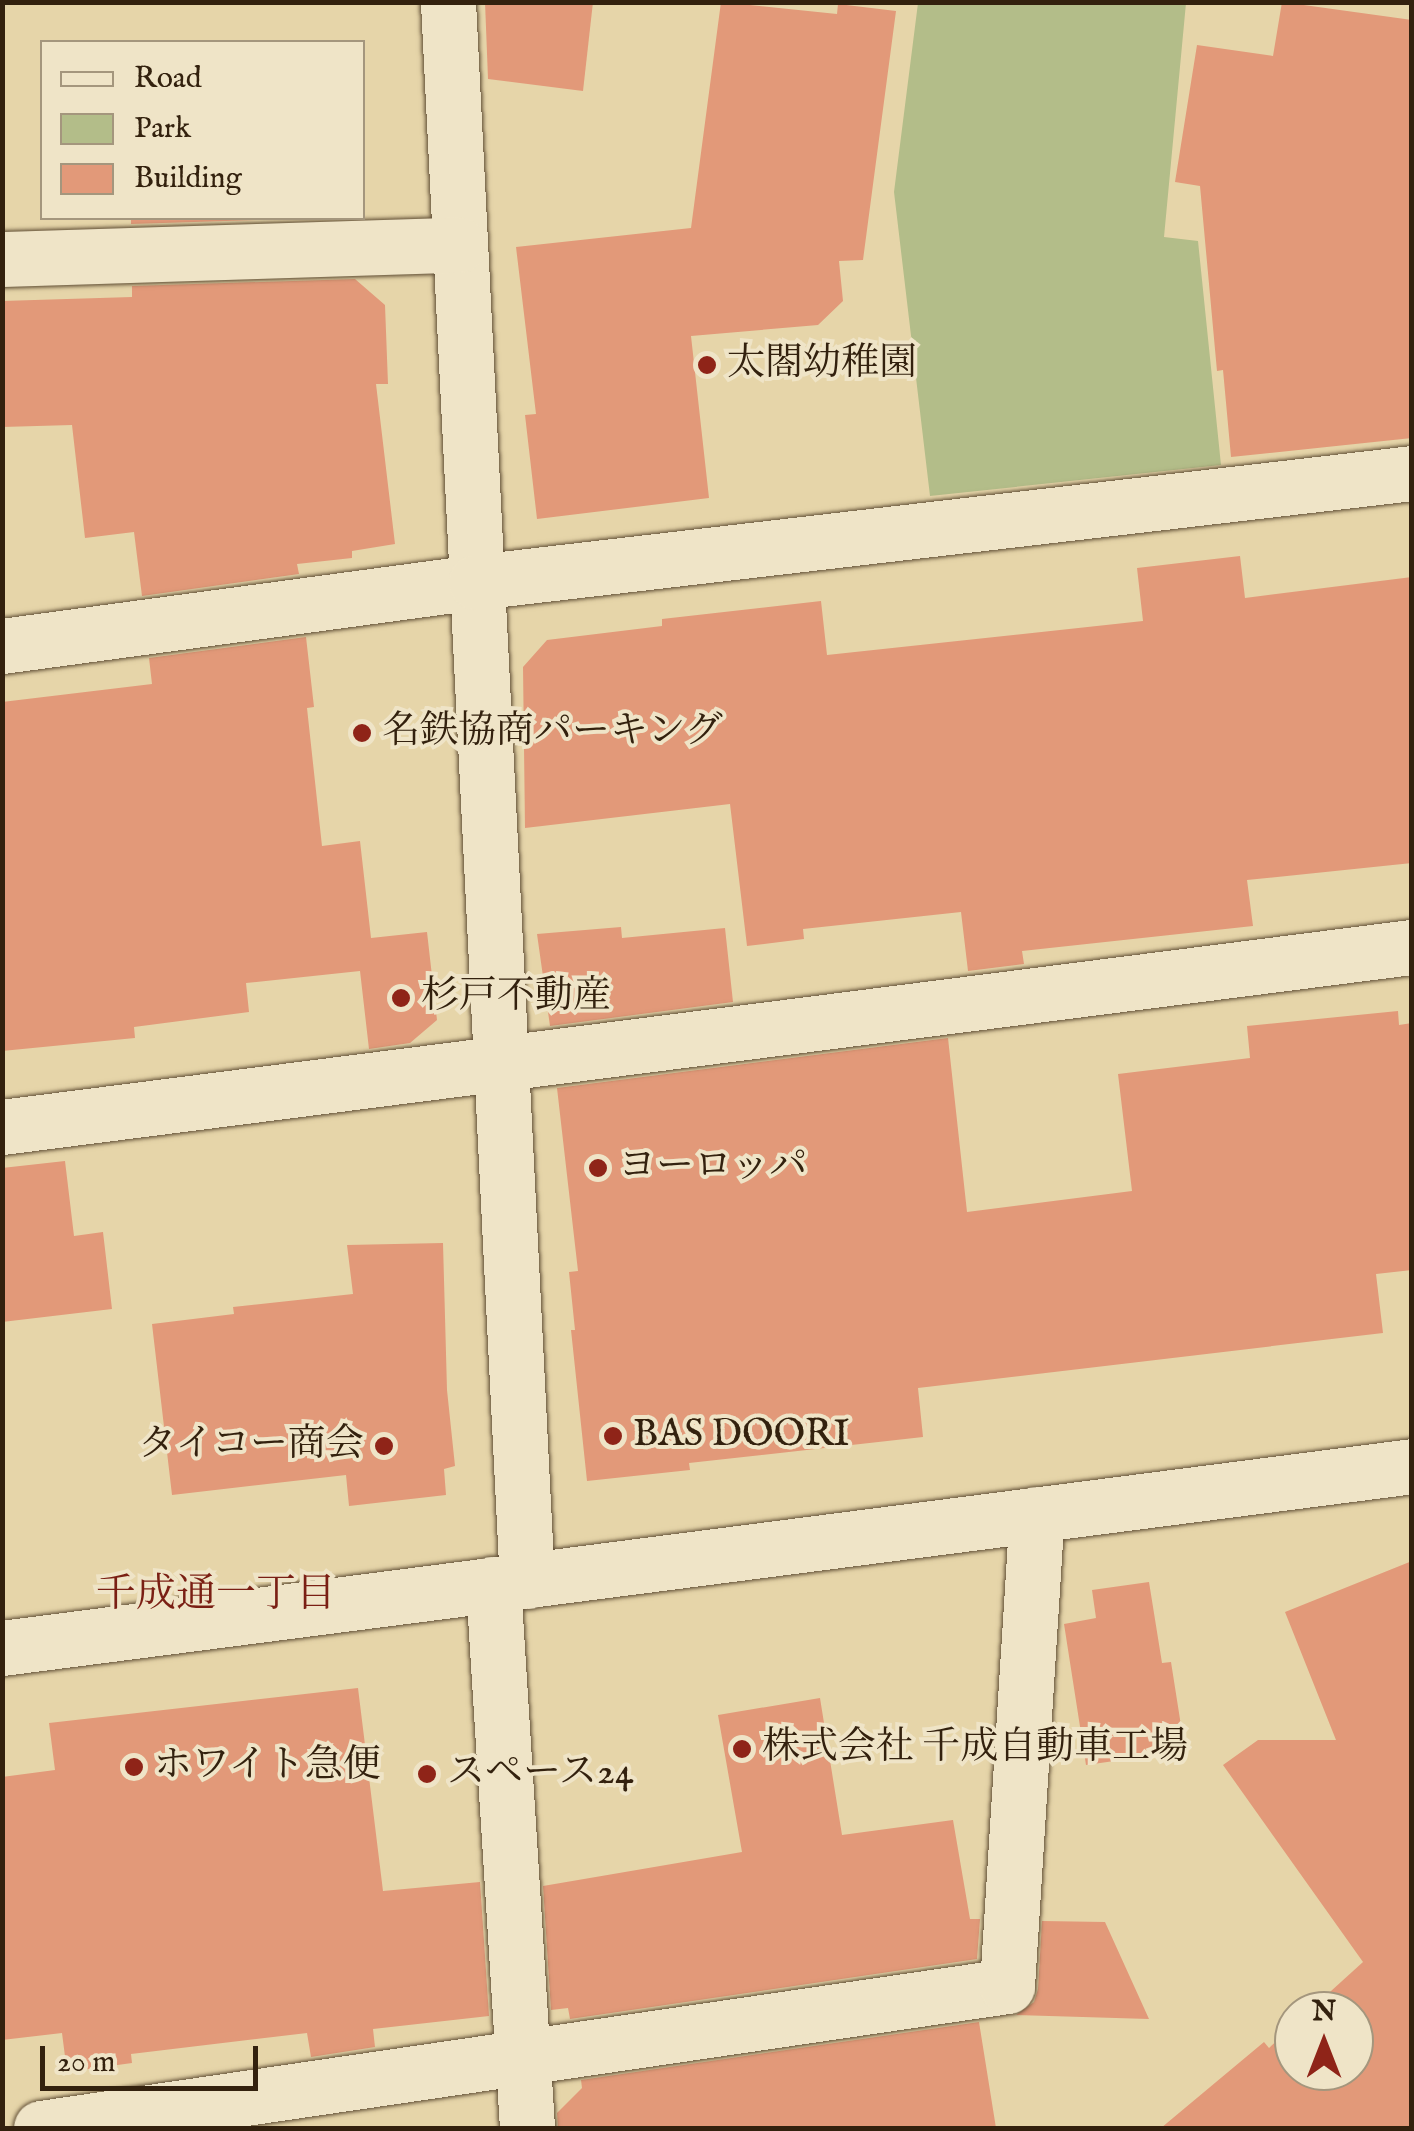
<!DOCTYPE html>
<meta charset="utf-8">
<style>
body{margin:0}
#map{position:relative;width:1414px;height:2131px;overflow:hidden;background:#e6d5a9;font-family:"IM FELL English","Noto Serif JP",serif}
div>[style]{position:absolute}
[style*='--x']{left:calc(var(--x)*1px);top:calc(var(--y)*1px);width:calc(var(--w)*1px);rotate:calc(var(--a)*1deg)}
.green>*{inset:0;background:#b3bd89}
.building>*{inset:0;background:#e29979}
.roads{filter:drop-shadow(0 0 2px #604e35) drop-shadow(0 0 2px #604e35)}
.street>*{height:55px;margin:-27.5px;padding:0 27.5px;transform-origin:27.5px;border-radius:27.5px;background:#efe4c7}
.secondary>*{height:55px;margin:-27.5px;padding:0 27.5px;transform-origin:27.5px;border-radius:27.5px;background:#efe4c7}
.dots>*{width:28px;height:28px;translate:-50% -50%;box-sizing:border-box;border:5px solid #efe4c7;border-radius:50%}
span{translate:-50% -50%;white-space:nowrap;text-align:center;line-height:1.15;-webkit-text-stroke:8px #efe4c7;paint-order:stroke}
.poi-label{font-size:38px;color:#33210e}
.left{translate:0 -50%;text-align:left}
.right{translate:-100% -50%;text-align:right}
.neighbourhood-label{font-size:40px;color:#7a1f14}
.frame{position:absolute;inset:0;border:5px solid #33210e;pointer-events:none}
.legend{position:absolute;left:40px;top:40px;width:325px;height:180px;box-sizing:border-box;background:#efe4c7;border:2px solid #a4967d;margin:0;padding:12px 18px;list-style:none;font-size:30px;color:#33210e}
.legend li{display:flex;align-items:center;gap:20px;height:50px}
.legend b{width:50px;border:2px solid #a4967d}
.north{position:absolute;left:1274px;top:1991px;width:100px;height:100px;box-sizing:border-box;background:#efe4c7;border:2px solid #a4967d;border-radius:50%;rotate:0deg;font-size:28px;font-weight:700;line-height:40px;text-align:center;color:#33210e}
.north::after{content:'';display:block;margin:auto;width:35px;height:45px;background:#8f2418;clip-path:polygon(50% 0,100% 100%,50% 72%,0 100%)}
.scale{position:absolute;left:40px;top:2046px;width:218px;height:45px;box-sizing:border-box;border:5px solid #33210e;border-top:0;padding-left:12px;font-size:30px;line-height:35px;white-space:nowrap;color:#33210e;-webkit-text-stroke:8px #efe4c7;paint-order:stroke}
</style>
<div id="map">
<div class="green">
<div style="clip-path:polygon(918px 3px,1186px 3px,1164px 237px,1198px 241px,1221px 465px,930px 496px,894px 192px)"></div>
</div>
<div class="building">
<div style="clip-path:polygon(485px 2px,593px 2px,583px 91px,488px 79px)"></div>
<div style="clip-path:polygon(721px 2px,837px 14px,838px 4px,896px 11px,863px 260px,839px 261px,843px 301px,818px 325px,691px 336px,709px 498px,537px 519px,525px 415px,536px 414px,516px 247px,691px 228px)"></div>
<div style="clip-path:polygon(1282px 2px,1412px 20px,1412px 438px,1231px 457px,1223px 370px,1217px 371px,1200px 186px,1175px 182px,1197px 45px,1273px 56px)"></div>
<div style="clip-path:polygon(131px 218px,282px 218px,284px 219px,131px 224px)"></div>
<div style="clip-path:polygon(355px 279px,385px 305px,388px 384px,376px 384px,395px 544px,352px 551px,352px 558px,297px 564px,299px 574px,142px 596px,134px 532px,85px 538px,72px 425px,2px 427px,2px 301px,132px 297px,132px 286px)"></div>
<div style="clip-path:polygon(1240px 556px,1245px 598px,1412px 577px,1412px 863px,1247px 880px,1253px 926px,1022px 951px,1024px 964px,968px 971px,961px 912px,803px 929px,804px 939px,747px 946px,730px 804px,525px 828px,523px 667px,547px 640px,662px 626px,662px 619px,821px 601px,827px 655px,1143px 621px,1137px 568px)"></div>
<div style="clip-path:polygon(306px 637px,314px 707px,307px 708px,322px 846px,360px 841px,371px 938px,427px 932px,437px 1020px,410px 1043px,369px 1049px,360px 971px,246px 983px,249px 1012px,134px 1027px,135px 1038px,2px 1051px,2px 702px,152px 684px,149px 658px)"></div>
<div style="clip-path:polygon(621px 927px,622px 938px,725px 928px,733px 1002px,550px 1026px,537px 934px)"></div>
<div style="clip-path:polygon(1398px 1011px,1399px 1025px,1412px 1023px,1412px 1270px,1376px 1274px,1383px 1333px,918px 1388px,923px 1437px,689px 1463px,690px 1470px,587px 1481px,571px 1330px,575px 1330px,569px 1272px,578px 1271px,557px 1088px,948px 1038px,967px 1212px,1132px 1191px,1118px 1074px,1250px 1058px,1247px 1026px)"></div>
<div style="clip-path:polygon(65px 1161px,74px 1236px,103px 1232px,112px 1309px,2px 1322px,2px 1168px)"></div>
<div style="clip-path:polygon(443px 1243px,447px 1390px,455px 1466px,444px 1469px,446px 1495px,349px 1506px,346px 1475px,172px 1495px,152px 1324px,234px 1314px,233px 1307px,353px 1294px,347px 1245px)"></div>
<div style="clip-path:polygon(1412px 1561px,1412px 2128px,1161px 2128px,1264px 2042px,1269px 2048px,1294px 2025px,1294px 2071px,1354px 2071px,1354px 2011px,1309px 2011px,1363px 1962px,1223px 1765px,1258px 1740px,1336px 1740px,1285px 1612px)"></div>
<div style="clip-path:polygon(1149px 1582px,1162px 1663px,1171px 1662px,1185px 1751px,1086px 1765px,1064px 1624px,1096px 1618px,1092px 1590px)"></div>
<div style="clip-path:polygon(358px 1688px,383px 1891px,480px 1882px,489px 2016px,373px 2029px,375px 2047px,311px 2057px,307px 2033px,131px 2054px,132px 2063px,67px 2072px,62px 2033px,2px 2040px,2px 1777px,55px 1770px,49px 1723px)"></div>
<div style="clip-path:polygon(820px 1698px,842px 1835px,953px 1820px,970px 1919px,980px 1919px,977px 1959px,570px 2019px,568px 2008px,551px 2010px,543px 1886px,742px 1852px,718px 1715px)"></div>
<div style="clip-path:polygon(1042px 1921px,1105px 1922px,1149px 2019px,1016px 2015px,1034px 2002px,1038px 1989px)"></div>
<div style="clip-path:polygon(979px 2022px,996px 2128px,558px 2128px,557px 2113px,582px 2088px,581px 2080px)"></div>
</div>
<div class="roads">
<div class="street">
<div style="--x:448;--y:2;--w:1581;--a:87.14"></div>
<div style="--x:2;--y:259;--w:457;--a:-1.8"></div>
<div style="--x:2;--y:646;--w:478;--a:-7.7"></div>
<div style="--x:476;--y:582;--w:942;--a:-6.64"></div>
<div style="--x:2;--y:1127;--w:1421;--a:-7.28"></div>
<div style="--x:493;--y:1584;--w:545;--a:86.42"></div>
<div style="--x:41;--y:2128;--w:976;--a:-8.36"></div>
<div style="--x:1007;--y:1986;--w:473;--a:-86.4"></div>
</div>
<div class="secondary">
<div style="--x:2;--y:1648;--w:1422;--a:-7.35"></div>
</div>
</div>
<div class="dots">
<div style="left:707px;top:365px;background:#8f2418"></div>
<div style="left:362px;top:733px;background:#8f2418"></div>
<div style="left:401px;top:998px;background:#8f2418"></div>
<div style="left:598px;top:1168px;background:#8f2418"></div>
<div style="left:613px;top:1436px;background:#8f2418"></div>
<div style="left:384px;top:1446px;background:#8f2418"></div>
<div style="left:742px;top:1749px;background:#8f2418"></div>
<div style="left:134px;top:1767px;background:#8f2418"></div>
<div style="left:427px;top:1774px;background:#8f2418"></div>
</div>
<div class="poi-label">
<span class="left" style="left:727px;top:365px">太閤幼稚園</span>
<span class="left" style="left:382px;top:733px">名鉄協商パーキング</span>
<span class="left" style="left:421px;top:998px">杉戸不動産</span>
<span class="left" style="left:618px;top:1168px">ヨーロッパ</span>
<span class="left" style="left:633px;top:1436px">BAS DOORI</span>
<span class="right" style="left:364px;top:1446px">タイコー商会</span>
<span class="left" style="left:762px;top:1749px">株式会社 千成自動車工場</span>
<span class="left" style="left:154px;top:1767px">ホワイト急便</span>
<span class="left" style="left:447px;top:1774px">スペース24</span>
</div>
<div class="neighbourhood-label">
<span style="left:216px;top:1596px">千成通一丁目</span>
</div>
<div class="frame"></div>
<ul class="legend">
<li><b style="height:12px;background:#efe4c7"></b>Road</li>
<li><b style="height:28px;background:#b3bd89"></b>Park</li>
<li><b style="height:28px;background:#e29979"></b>Building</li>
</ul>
<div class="north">N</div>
<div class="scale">20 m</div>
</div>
